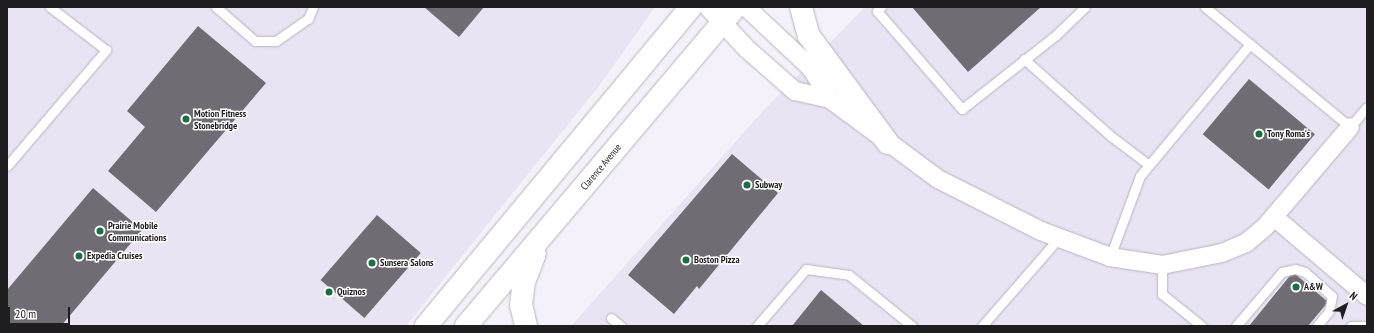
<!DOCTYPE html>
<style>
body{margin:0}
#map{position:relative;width:1374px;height:333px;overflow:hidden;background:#f4f1fa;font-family:"PT Sans Narrow",sans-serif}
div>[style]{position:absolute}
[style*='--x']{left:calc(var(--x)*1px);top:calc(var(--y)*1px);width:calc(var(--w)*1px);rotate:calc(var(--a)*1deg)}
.built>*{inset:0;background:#e9e3f3}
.building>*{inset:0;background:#6f6c74;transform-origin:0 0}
.roads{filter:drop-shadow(0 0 1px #b9b5be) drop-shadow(0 0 1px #b9b5be)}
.service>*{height:9px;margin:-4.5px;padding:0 4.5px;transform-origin:4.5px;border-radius:4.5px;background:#fff}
.minor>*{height:18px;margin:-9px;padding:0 9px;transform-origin:9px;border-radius:9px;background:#fff}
.secondary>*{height:22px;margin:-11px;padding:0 11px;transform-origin:11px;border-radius:11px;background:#fff}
.dots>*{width:11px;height:11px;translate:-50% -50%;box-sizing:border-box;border:2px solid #fff;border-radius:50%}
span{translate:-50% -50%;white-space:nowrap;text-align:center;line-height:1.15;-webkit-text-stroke:3px #fff;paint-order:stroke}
.poi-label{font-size:10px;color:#1e1d20;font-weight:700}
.left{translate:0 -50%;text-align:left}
.street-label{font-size:10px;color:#1e1d20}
.frame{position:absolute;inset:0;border:8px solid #1e1d20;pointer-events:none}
.north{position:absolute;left:1326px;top:285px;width:40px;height:40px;-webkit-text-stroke:3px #fff;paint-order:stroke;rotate:40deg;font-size:11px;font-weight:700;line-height:16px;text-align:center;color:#1e1d20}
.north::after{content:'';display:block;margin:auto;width:14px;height:18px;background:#1e1d20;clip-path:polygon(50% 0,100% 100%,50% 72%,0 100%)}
.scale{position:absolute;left:8px;top:307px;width:62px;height:18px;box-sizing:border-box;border:2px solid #1e1d20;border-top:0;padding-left:5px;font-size:12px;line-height:14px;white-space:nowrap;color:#1e1d20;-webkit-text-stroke:3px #fff;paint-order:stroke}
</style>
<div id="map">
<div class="built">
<div style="clip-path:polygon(7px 7px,655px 7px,602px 82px,406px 326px,7px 326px)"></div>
<div style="clip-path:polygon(865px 7px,1367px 7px,1367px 326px,571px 326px,765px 109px)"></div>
</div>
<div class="building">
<div style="clip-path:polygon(424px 7px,484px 7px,459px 37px)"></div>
<div style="clip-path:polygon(912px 7px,1041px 7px,968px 72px)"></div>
<div style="clip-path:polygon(198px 26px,266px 83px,156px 212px,108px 171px,145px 127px,127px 111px)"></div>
<div style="left:1249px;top:79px;width:86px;height:72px;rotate:40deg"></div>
<div style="clip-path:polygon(732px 154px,778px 193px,699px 289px,697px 286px,674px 314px,628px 275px)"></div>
<div style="clip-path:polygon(93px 188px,142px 230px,61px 326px,7px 326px,7px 290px)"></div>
<div style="left:377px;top:215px;width:58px;height:86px;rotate:41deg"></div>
<div style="clip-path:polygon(1293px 272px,1328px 302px,1308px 326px,1249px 326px)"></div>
<div style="clip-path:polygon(821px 290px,864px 326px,792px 326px)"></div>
</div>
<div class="roads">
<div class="service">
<div style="--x:216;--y:7;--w:52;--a:41.1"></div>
<div style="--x:255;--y:41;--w:21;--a:0"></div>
<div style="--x:276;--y:41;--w:39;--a:-35"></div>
<div style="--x:308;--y:19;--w:13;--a:-67"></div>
<div style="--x:881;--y:7;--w:6;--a:135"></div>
<div style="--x:877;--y:11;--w:130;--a:49.1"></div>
<div style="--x:962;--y:109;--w:120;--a:-38.2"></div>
<div style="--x:1056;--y:35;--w:40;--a:-44"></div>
<div style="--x:1205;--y:7;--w:188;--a:39.6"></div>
<div style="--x:1350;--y:127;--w:26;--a:-50"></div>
<div style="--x:1024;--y:59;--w:118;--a:41.6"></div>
<div style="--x:1112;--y:137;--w:46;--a:37.1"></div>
<div style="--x:7;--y:166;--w:153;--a:-49.5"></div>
<div style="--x:106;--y:50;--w:71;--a:-142.5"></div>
<div style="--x:1110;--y:257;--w:86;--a:-69.7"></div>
<div style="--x:1140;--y:176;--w:172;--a:-50.2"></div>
<div style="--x:1162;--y:265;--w:29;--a:90"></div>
<div style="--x:1162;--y:294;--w:51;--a:38.7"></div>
<div style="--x:611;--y:318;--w:13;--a:39"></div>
<div style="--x:757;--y:326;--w:75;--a:-49.3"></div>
<div style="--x:806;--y:269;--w:43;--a:7.9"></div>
<div style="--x:849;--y:275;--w:81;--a:39"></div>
<div style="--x:982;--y:326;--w:116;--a:-48.9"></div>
<div style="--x:1236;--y:326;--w:71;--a:-49.6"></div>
<div style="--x:1282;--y:272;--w:13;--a:-13"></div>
<div style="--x:1295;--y:269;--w:10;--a:17"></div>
<div style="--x:1305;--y:272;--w:36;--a:42"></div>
<div style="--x:1332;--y:296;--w:15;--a:101"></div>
<div style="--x:1329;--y:311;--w:19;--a:129"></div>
<div style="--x:1351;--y:326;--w:15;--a:0"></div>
</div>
<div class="minor">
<div style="--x:708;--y:7;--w:57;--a:47.1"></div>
<div style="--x:747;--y:49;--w:64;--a:41.2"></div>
<div style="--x:795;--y:91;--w:36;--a:13"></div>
<div style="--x:746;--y:7;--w:89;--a:43.2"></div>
<div style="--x:811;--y:68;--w:36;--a:58"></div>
<div style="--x:830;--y:99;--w:134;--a:36.5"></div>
<div style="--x:938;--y:179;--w:115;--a:26.8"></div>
<div style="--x:1041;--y:231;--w:74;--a:20.6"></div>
<div style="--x:1110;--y:257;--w:53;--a:8.7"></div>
<div style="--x:1162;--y:265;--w:61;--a:-11.3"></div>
<div style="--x:1222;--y:253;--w:26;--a:-23"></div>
<div style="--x:1246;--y:243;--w:25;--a:-40"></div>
<div style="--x:1265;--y:227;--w:131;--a:-49.6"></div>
<div style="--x:1274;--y:217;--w:122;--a:40.3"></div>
</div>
<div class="secondary">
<div style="--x:801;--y:7;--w:30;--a:75"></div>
<div style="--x:809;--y:36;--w:133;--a:53.6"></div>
<div style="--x:426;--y:326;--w:415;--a:-50.3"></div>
<div style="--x:466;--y:326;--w:418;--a:-49.8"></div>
<div style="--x:526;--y:326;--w:22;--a:-103"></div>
<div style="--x:521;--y:305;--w:23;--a:-83"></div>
<div style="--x:524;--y:282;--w:30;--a:-69"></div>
</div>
</div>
<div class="dots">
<div style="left:186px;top:119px;background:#1a6e3f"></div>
<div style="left:1259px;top:134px;background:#1a6e3f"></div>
<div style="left:747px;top:185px;background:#1a6e3f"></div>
<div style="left:100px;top:231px;background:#1a6e3f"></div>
<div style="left:79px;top:256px;background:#1a6e3f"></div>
<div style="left:686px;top:260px;background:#1a6e3f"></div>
<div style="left:372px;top:263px;background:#1a6e3f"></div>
<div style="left:1296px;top:287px;background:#1a6e3f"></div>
<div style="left:329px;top:292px;background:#1a6e3f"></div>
</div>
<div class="poi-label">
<span class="left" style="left:194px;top:119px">Motion Fitness<br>Stonebridge</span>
<span class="left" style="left:1267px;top:134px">Tony Roma's</span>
<span class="left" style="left:755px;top:185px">Subway</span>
<span class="left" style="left:108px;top:231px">Prairie Mobile<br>Communications</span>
<span class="left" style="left:87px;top:256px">Expedia Cruises</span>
<span class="left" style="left:694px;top:260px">Boston Pizza</span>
<span class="left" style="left:380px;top:263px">Sunsera Salons</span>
<span class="left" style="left:1304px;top:287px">A&amp;W</span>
<span class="left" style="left:337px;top:292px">Quiznos</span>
</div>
<div class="street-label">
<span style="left:601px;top:167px;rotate:-50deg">Clarence Avenue</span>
</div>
<div class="frame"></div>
<div class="north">N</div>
<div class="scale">20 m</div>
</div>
